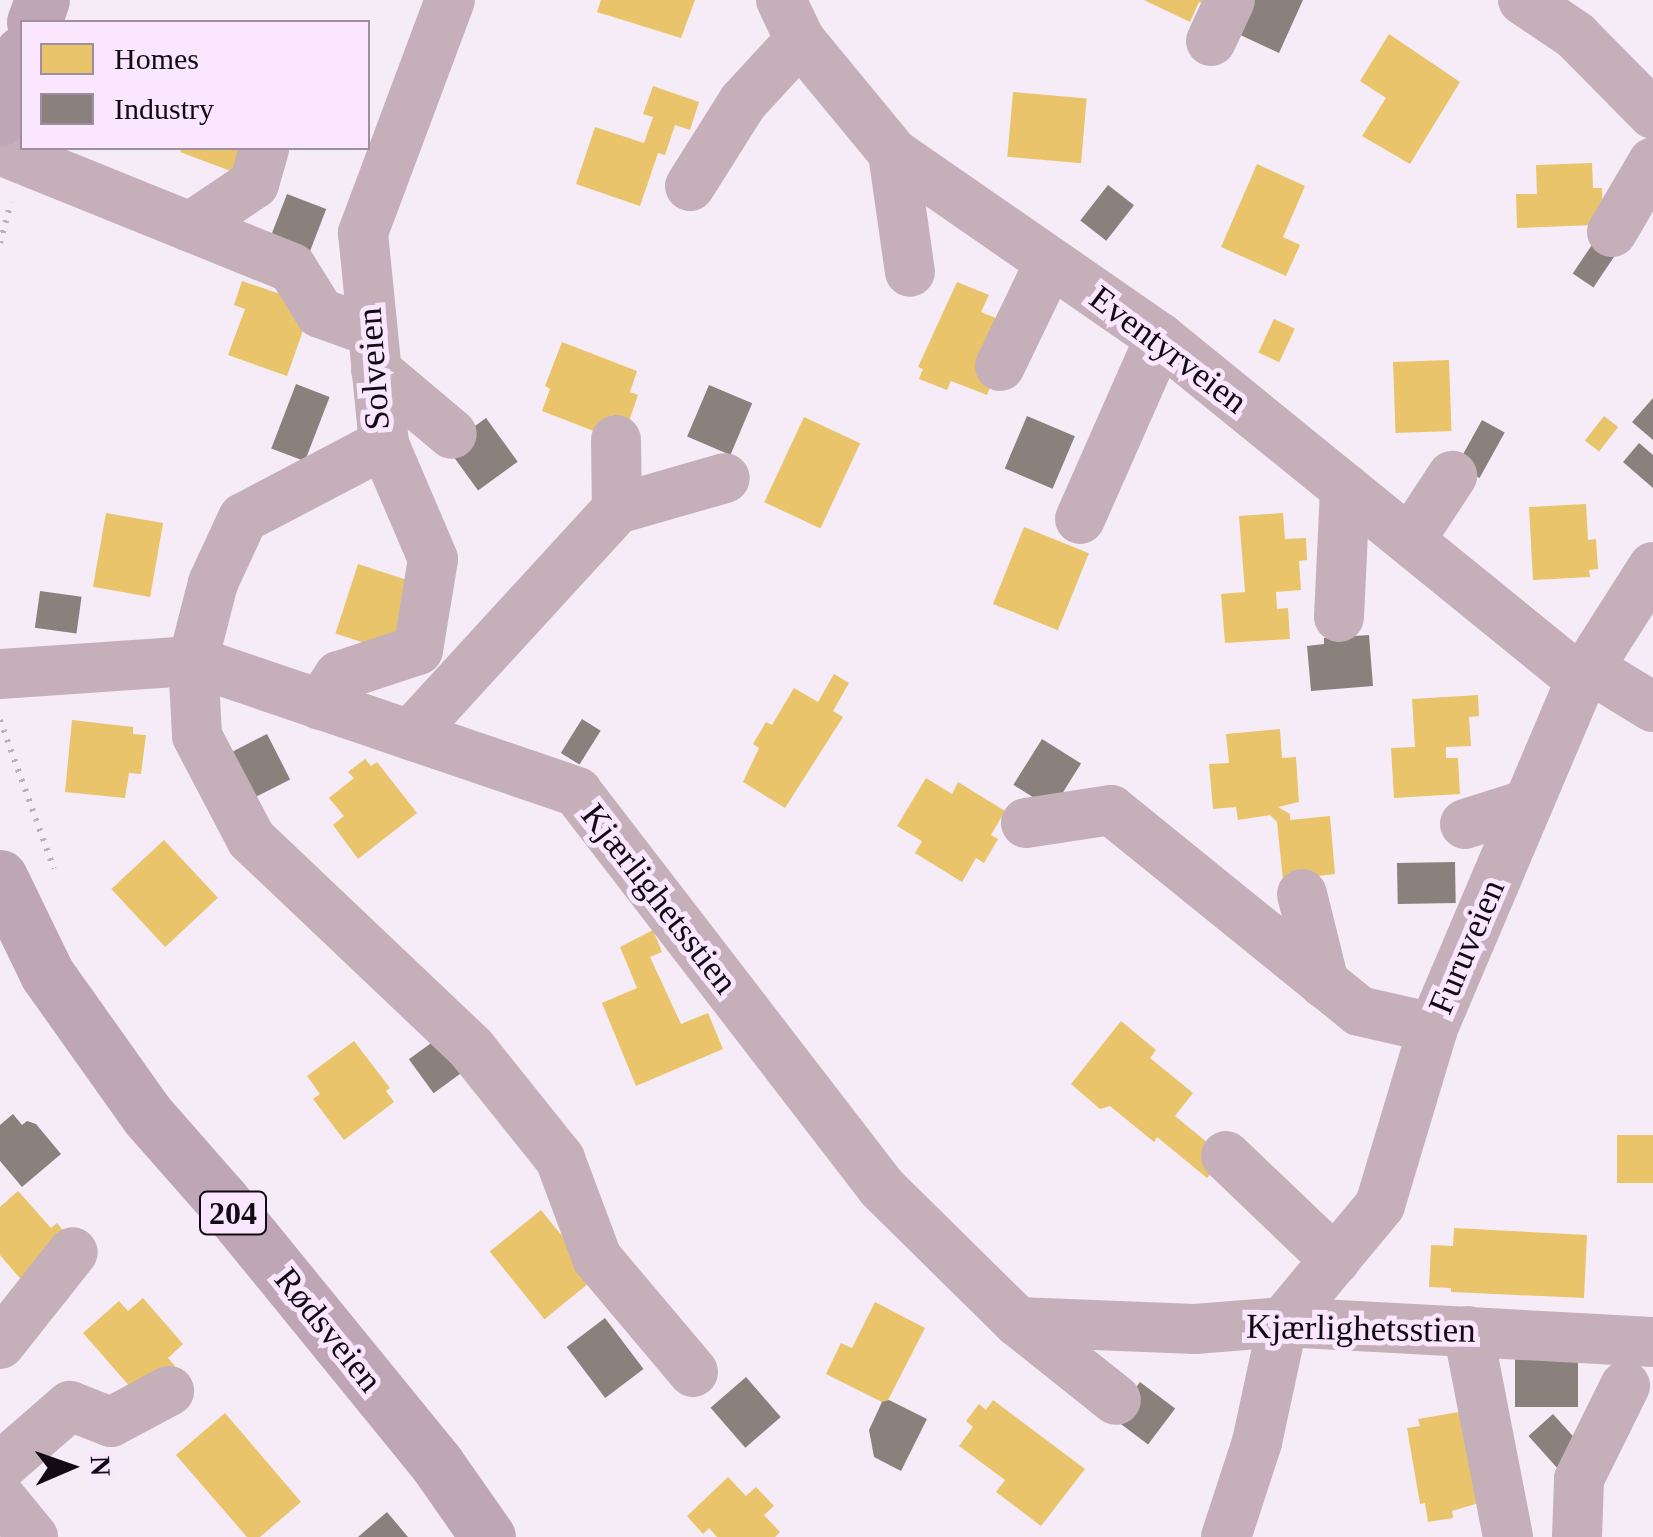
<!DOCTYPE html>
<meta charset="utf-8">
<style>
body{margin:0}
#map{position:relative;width:1653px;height:1537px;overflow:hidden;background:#f6ecf8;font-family:Georgia,serif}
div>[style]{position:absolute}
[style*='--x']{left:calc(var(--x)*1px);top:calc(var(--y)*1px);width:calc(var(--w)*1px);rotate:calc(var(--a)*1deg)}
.homes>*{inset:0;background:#e9c46a;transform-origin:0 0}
.industry>*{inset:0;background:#8a817c;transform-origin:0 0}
.path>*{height:6px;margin-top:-3px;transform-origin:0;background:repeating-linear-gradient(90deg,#bdafb7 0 2.5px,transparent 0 10.5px)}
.minor>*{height:50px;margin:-25px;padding:0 25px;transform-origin:25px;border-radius:25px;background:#c5b0ba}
.highway>*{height:55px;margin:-27.5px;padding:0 27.5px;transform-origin:27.5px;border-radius:27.5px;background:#bfa6b6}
span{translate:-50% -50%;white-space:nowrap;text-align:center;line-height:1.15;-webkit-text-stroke:10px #fae6fe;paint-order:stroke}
.shield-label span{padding:2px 8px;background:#fae6fe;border:2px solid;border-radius:8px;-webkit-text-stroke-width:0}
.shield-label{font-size:32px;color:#120b13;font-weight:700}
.street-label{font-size:35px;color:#120b13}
.legend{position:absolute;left:20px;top:20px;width:350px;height:130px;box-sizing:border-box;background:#fae6fe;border:2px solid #9d8ea0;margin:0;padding:12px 18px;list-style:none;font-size:30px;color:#120b13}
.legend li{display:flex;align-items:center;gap:20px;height:50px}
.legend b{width:50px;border:2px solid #9d8ea0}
.north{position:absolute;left:20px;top:1417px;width:100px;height:100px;-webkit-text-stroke:8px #fae6fe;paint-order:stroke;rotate:88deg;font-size:28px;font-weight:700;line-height:40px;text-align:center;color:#120b13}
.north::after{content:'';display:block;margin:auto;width:35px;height:45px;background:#120b13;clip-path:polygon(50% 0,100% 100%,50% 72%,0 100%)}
</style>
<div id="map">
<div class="homes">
<div style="clip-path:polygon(601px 0,695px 0,681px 38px,597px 12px)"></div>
<div style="clip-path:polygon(1144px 0,1211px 0,1208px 7px,1199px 2px,1190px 22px)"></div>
<div style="clip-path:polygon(1389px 34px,1460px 82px,1410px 164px,1362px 136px,1386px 98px,1360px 81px)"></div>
<div style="clip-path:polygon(653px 86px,699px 102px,690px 130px,675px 125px,665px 155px,658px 153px,640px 206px,576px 184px,595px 127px,644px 143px,653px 117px,643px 114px)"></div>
<div style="left:1013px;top:92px;width:74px;height:65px;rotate:5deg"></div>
<div style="clip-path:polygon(182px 148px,246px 148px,236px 173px,180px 152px)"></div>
<div style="clip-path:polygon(1592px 163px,1593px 188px,1602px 188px,1603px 217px,1594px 225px,1517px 228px,1516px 194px,1537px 194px,1536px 165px)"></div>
<div style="clip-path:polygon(1257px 164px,1305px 186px,1283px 237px,1300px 245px,1286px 276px,1221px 247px)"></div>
<div style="clip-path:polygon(242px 281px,312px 305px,287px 376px,228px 355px,245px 309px,234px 305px)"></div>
<div style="clip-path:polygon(957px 282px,989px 295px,981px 312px,1015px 326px,987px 395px,951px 381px,947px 390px,919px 379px,923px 369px,918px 367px)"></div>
<div style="left:1274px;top:319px;width:23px;height:37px;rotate:25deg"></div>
<div style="clip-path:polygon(562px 342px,637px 371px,630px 392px,638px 395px,629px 421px,611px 415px,604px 435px,542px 411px,550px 389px,545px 386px)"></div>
<div style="left:1449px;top:360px;width:71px;height:56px;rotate:88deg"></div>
<div style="left:1604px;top:416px;width:18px;height:31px;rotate:38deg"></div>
<div style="left:804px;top:417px;width:62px;height:94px;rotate:25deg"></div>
<div style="clip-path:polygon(1586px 504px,1588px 540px,1596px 539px,1598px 569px,1589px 570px,1590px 577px,1533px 580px,1529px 507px)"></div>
<div style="left:106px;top:513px;width:58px;height:75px;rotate:10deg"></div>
<div style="clip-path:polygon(1283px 513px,1285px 539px,1306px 538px,1307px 560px,1299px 561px,1301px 590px,1276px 592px,1277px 609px,1288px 608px,1290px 639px,1225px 643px,1221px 594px,1245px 592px,1239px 516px)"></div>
<div style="left:1024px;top:527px;width:70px;height:83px;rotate:22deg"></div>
<div style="left:358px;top:564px;width:67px;height:73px;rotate:18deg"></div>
<div style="clip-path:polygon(834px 674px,849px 683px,833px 711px,843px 717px,785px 808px,743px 782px,759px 748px,753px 744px,766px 722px,772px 725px,794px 688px,818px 702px)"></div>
<div style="clip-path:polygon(1478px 695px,1479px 716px,1469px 717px,1471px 746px,1446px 747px,1446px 758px,1458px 758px,1460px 794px,1394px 798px,1391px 748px,1415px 747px,1412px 699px)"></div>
<div style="clip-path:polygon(72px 720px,133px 727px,133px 734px,146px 735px,141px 774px,129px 773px,125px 798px,65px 792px)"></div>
<div style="clip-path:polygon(1280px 729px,1282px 758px,1296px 757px,1299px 802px,1278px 807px,1290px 814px,1290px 820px,1330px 816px,1335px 874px,1283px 880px,1277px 822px,1270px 815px,1238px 820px,1236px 807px,1213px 809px,1209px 764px,1229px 763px,1226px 734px)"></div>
<div style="clip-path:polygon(365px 759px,371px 766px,377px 762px,417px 813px,358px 859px,333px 825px,344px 816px,329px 798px,354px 778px,348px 772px)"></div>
<div style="clip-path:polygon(926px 778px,952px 794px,958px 782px,1005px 811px,991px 835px,998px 839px,984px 863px,976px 858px,962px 882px,915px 853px,922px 841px,897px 826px)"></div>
<div style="left:164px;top:840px;width:79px;height:72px;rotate:47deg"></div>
<div style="clip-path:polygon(653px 930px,662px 952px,650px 957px,681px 1024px,708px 1013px,723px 1049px,636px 1086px,602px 1003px,637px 988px,620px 947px)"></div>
<div style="clip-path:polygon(1121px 1021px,1156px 1050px,1150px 1058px,1193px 1093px,1175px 1116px,1225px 1157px,1207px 1178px,1157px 1137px,1154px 1142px,1110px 1106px,1100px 1109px,1071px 1084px)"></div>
<div style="clip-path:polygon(354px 1041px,390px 1088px,386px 1091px,394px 1102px,344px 1140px,313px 1099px,320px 1094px,307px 1076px)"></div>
<div style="left:1617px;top:1135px;width:36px;height:48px"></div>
<div style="clip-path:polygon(18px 1191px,51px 1228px,57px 1223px,70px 1239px,24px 1283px,0 1255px,0 1207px)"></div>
<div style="left:541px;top:1210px;width:87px;height:66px;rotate:51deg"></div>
<div style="clip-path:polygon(1454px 1228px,1587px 1235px,1584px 1298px,1451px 1292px,1451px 1288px,1429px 1287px,1431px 1245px,1453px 1246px)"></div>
<div style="clip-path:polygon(143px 1298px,183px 1344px,168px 1358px,175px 1366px,139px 1397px,83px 1333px,119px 1301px,128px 1311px)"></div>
<div style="clip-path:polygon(875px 1302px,925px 1328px,886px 1404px,826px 1374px,841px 1343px,852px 1348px)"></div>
<div style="clip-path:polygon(993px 1400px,1085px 1469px,1041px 1526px,996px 1492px,1005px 1480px,959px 1446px,973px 1427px,966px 1421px,979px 1404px,986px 1410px)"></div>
<div style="clip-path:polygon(1476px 1409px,1492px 1499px,1452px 1511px,1453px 1518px,1428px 1522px,1425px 1503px,1420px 1504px,1407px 1428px,1420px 1426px,1418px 1419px)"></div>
<div style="clip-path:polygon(225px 1413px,301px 1502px,260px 1537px,247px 1537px,176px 1455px)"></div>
<div style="clip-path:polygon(728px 1477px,746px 1496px,756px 1487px,774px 1506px,764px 1515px,780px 1532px,775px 1537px,717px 1537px,709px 1528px,703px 1534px,687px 1516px)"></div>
</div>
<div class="industry">
<div style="clip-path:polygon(1251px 0,1303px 0,1279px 53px,1236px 33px)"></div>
<div style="left:1108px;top:185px;width:33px;height:45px;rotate:38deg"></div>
<div style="left:287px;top:194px;width:42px;height:46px;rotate:21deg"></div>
<div style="left:1604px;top:227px;width:25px;height:56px;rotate:34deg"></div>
<div style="left:296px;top:384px;width:36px;height:69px;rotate:21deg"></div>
<div style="left:709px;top:385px;width:47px;height:56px;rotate:23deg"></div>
<div style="clip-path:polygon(1653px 398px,1653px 440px,1632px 422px)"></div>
<div style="left:1027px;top:416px;width:52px;height:57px;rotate:23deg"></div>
<div style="left:486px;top:418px;width:54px;height:49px;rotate:54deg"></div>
<div style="left:1482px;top:420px;width:26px;height:52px;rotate:29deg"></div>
<div style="clip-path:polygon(1639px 443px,1653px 455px,1653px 488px,1623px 462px)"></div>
<div style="left:40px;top:591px;width:42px;height:37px;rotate:8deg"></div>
<div style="clip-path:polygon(1369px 635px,1373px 686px,1311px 691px,1307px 646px,1324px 644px,1324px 638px)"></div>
<div style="left:582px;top:719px;width:22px;height:40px;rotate:32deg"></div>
<div style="left:267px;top:734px;width:51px;height:46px;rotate:63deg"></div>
<div style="left:1042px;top:739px;width:46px;height:54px;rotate:32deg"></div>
<div style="left:1455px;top:862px;width:41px;height:58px;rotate:89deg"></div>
<div style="left:438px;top:1038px;width:42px;height:36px;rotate:54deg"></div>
<div style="clip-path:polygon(13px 1114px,22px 1125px,27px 1121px,36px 1124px,61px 1154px,22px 1187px,0 1161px,0 1125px)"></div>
<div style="left:605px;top:1318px;width:64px;height:48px;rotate:53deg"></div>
<div style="left:1578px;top:1359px;width:48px;height:63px;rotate:90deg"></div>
<div style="left:746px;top:1377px;width:53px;height:47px;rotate:49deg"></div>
<div style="left:1140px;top:1382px;width:44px;height:45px;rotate:37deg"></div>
<div style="clip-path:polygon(889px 1400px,927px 1419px,901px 1471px,874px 1457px,869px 1430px,882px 1402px)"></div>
<div style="left:1553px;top:1414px;width:42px;height:33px;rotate:48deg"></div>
<div style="clip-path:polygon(387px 1512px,408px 1537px,358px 1537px)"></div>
</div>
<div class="path">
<div style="--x:0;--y:243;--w:42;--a:-75"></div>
<div style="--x:0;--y:720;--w:158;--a:70.1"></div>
</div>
<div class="minor">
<div style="--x:450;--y:0;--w:249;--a:110.5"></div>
<div style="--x:363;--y:233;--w:212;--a:84.3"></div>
<div style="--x:384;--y:444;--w:159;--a:152.3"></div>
<div style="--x:243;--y:518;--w:72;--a:114.8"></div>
<div style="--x:213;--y:583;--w:81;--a:104.4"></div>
<div style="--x:193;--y:661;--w:75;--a:86.9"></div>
<div style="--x:197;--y:736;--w:116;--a:62.3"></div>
<div style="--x:251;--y:839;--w:305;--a:43.5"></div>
<div style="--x:472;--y:1049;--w:141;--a:51.3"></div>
<div style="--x:560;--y:1159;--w:106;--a:69.5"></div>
<div style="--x:597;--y:1258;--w:149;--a:49.9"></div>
<div style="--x:781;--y:0;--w:44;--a:64.6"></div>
<div style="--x:800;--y:40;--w:146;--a:50.5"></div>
<div style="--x:893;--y:153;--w:325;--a:34.7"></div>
<div style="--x:1160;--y:338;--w:542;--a:39.09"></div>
<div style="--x:1523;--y:0;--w:63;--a:33.9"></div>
<div style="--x:1575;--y:35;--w:111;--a:45.4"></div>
<div style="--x:1211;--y:41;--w:45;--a:-65.1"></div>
<div style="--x:0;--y:150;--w:315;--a:22"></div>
<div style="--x:292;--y:268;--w:53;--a:58.1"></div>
<div style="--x:320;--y:313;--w:56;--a:19.7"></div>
<div style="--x:893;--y:153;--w:120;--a:81.9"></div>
<div style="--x:690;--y:186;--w:99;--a:-57.8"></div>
<div style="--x:743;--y:102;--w:84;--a:-47.4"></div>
<div style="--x:190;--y:227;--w:77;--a:-33.9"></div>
<div style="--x:254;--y:184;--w:37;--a:-74"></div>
<div style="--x:1612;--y:232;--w:81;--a:-59.6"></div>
<div style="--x:1000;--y:366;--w:115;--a:-64.3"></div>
<div style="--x:376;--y:370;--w:99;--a:40.1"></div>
<div style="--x:616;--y:440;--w:69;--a:89.2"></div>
<div style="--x:1080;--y:519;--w:198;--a:-66.2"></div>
<div style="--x:1410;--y:540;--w:77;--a:-56.7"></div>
<div style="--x:1339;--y:617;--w:129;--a:-87.3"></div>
<div style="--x:1589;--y:668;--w:75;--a:31.4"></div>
<div style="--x:0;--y:674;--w:193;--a:-3.9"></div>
<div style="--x:193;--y:661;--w:406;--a:18.8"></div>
<div style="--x:577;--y:792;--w:498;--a:52.4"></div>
<div style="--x:881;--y:1187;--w:192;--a:44.6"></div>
<div style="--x:1018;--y:1322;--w:177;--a:2.3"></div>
<div style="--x:1195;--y:1329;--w:88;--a:-4.5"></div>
<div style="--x:1283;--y:1322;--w:371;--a:3.1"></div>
<div style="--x:320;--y:705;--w:35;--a:-57"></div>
<div style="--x:339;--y:676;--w:83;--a:-18.2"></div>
<div style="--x:418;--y:650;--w:92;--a:-80.6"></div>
<div style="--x:433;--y:559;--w:125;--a:-113.1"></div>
<div style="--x:410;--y:735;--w:306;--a:-47.5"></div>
<div style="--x:617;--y:509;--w:112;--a:-16"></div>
<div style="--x:1026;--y:823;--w:86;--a:-8.7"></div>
<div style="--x:1111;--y:810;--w:319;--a:39"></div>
<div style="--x:1359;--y:1011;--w:76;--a:12.9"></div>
<div style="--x:1465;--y:824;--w:66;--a:-17.6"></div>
<div style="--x:1302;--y:894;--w:92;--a:76.1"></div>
<div style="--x:1226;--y:1156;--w:151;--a:43.7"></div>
<div style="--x:1018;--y:1322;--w:125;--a:38.5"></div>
<div style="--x:1468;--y:1331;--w:210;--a:79"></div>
<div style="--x:0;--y:1344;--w:117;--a:-51.6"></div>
<div style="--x:0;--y:1467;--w:93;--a:-41.1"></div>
<div style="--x:70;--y:1406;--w:44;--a:21.3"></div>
<div style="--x:111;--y:1422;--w:66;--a:-28.1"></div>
<div style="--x:0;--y:1497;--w:52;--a:50.5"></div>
<div style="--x:1226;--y:1537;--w:100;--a:-71.9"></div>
<div style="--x:1257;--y:1442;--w:123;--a:-77.8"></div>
<div style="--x:1283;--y:1322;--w:152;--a:-50.3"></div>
<div style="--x:1380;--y:1205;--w:185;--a:-73.3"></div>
<div style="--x:1433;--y:1028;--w:378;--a:-67"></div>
<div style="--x:1581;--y:680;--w:134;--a:-57.5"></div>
<div style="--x:1577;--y:1537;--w:58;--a:-88"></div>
<div style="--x:1579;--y:1479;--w:104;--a:-63.7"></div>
</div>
<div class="highway">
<div style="--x:34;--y:22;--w:23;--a:-70"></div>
<div style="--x:0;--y:118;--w:69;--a:-71.3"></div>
<div style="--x:0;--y:877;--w:108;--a:64.1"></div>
<div style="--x:47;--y:974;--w:174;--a:54.6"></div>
<div style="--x:148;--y:1116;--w:111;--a:48.7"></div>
<div style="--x:221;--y:1199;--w:342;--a:50.8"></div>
<div style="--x:437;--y:1464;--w:89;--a:55.1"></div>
</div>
<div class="shield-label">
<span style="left:233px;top:1213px">204</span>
</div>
<div class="street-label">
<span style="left:1168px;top:350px;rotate:37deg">Eventyrveien</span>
<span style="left:374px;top:369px;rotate:-94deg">Solveien</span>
<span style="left:659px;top:899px;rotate:52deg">Kjærlighetsstien</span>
<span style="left:1467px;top:947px;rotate:-67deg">Furuveien</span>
<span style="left:1361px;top:1329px;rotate:1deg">Kjærlighetsstien</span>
<span style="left:328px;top:1330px;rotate:51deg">Rødsveien</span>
</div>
<ul class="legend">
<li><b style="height:28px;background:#e9c46a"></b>Homes</li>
<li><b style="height:28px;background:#8a817c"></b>Industry</li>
</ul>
<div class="north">N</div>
</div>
